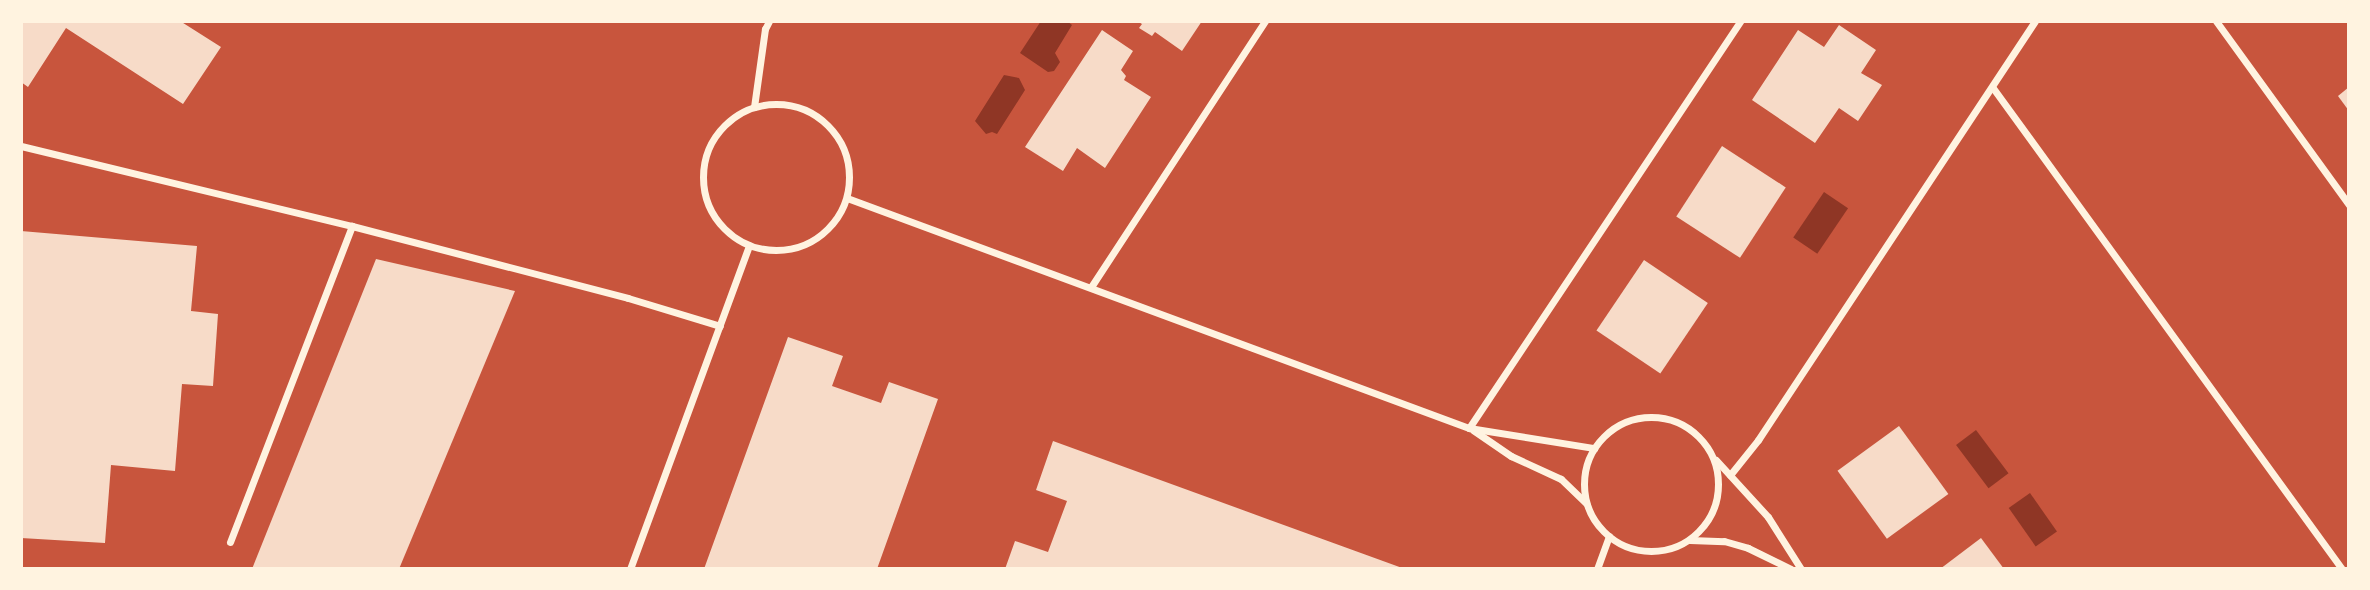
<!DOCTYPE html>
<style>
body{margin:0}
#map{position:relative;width:2370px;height:590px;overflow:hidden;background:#c8553d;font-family:Signika,sans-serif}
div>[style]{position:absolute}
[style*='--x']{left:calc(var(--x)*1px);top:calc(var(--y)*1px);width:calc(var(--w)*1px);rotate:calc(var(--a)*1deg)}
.water>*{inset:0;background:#8f3625;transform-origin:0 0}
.building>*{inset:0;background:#f7dbc8;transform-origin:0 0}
.minor>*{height:7px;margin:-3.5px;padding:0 3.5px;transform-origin:3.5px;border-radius:3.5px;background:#fff3e0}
.minor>.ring{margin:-3.5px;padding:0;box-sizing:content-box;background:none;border:7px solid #fff3e0;border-radius:50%}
span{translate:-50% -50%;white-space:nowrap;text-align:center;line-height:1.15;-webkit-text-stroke:7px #fff3e0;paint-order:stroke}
.frame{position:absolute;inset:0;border:23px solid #fff3e0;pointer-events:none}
</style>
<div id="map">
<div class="water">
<div style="clip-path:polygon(1041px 21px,1067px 21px,1072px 25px,1055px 53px,1060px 62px,1054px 71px,1048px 72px,1020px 53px)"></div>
<div style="clip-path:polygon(1004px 75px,1019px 78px,1025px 90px,997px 134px,992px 132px,986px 134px,975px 121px)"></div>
<div style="left:1824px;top:192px;width:29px;height:55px;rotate:34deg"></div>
<div style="left:1976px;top:430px;width:54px;height:25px;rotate:53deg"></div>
<div style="left:2030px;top:493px;width:47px;height:26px;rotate:55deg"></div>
</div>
<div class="building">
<div style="clip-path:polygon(21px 21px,180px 21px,221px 47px,183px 104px,66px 28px,28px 87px,21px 82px)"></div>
<div style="clip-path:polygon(1137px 21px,1202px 21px,1182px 51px,1155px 32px,1152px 36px,1139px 28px,1142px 24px)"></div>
<div style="clip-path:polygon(1839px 25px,1876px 50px,1861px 73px,1882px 85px,1858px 121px,1839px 108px,1815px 143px,1752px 100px,1798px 30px,1824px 47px)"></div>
<div style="clip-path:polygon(1102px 30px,1133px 51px,1121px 70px,1126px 76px,1124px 80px,1151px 97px,1105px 168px,1077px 148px,1063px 171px,1025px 147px)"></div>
<div style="clip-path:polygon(2349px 87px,2349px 111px,2338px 96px)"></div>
<div style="left:1722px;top:146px;width:76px;height:84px;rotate:33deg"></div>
<div style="clip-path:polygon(21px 231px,197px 246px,191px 311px,218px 314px,213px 386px,182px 384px,175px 471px,111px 465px,105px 543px,21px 538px)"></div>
<div style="clip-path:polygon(376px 259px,515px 291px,399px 569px,252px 569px)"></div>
<div style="left:1644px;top:260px;width:77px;height:85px;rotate:34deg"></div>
<div style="clip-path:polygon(788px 337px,843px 356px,832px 386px,881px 403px,889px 382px,938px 399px,877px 569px,704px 569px)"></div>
<div style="left:1899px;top:426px;width:84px;height:76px;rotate:54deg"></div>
<div style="clip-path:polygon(1053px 441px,1405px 569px,1005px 569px,1015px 541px,1048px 552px,1067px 501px,1036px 490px)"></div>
<div style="clip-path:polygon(1981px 538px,2004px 569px,1940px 569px)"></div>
</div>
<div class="minor">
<div style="--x:2216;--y:21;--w:227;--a:54.1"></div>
<div style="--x:1993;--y:88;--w:594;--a:54.04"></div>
<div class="ring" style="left:703px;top:104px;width:139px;height:139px"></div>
<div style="--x:754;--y:107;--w:79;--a:-82"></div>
<div style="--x:765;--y:29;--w:9;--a:-63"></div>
<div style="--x:21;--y:146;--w:341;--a:13.6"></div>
<div style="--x:352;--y:226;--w:285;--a:14.6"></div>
<div style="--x:628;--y:298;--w:96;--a:16.9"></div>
<div style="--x:847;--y:198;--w:663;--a:20.29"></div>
<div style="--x:1469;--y:428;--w:127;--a:9.1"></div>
<div style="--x:1091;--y:287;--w:318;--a:-56.8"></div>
<div class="ring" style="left:1584px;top:417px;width:127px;height:127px"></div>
<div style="--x:1469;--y:428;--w:489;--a:-56.3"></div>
<div style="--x:1473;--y:430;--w:46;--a:34.4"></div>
<div style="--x:1511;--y:456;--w:55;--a:24.7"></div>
<div style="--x:1561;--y:479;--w:35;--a:44"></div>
<div style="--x:1716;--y:460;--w:77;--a:47.6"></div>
<div style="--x:1768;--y:517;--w:62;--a:57.6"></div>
<div style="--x:1730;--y:475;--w:45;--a:-51.3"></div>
<div style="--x:1758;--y:440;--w:502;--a:-56.53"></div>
<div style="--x:1690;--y:540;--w:34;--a:2"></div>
<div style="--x:1724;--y:541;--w:25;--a:16"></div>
<div style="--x:1748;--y:548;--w:48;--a:26"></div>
<div style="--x:230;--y:542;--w:339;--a:-68.9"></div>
<div style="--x:630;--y:569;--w:345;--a:-69.8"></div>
<div style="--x:1597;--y:569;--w:35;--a:-70"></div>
</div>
<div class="frame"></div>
</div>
